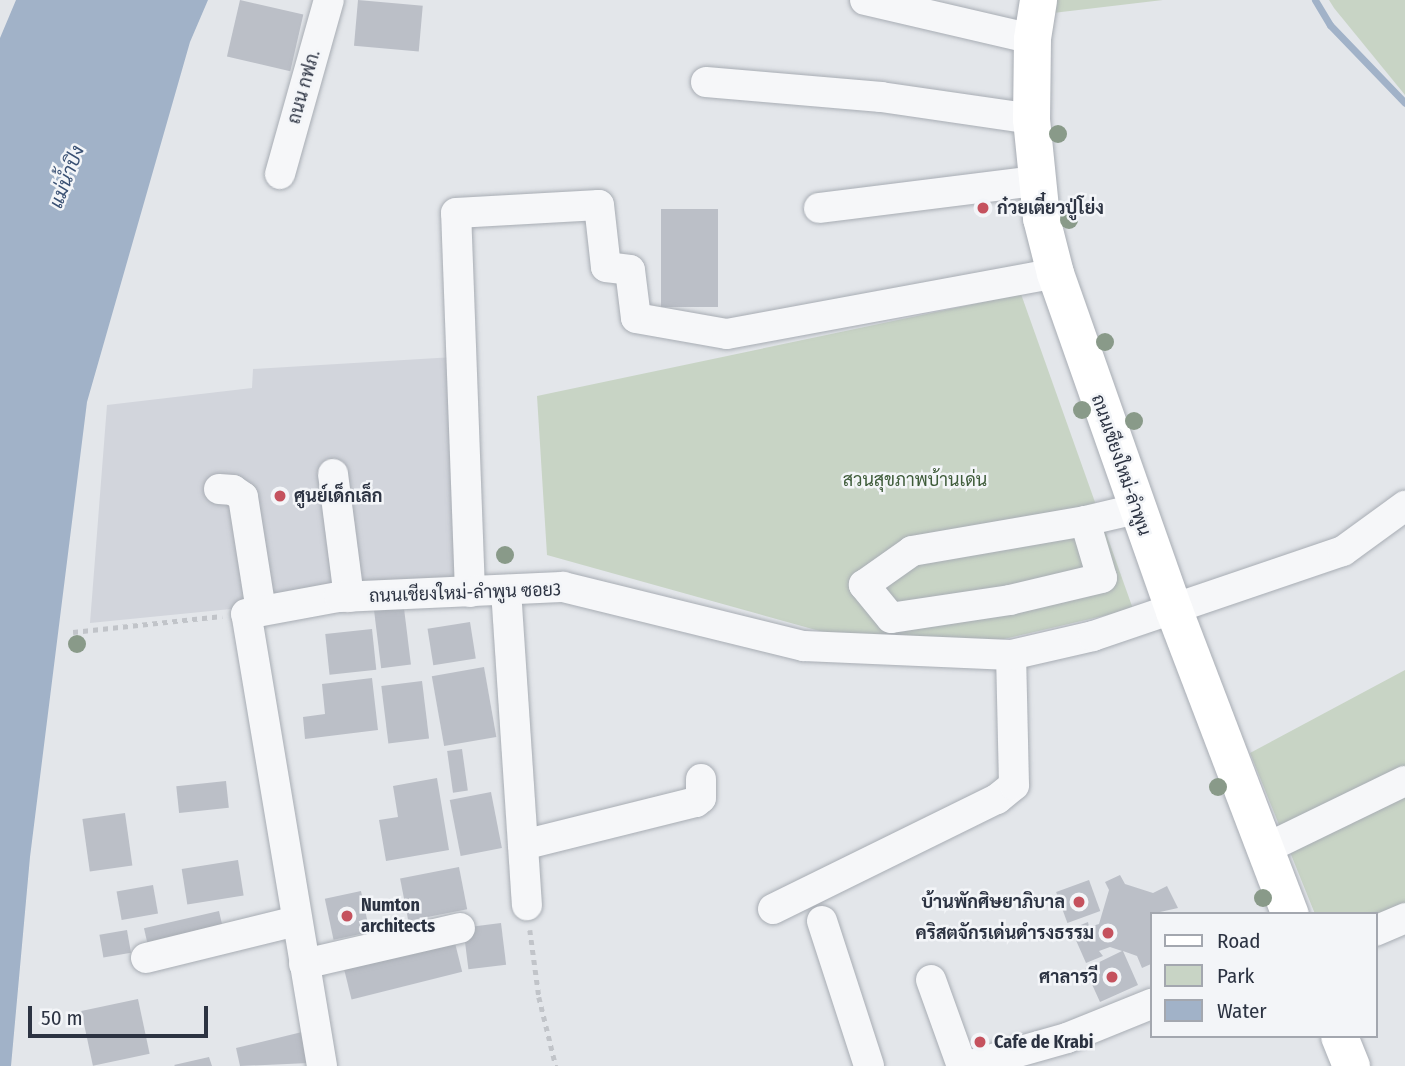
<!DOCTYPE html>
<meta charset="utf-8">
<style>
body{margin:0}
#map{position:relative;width:1405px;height:1066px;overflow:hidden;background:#e3e6ea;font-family:"Fira Sans Condensed",Sarabun,sans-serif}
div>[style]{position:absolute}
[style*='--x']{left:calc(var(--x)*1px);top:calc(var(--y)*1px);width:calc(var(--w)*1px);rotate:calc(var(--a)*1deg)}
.built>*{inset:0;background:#d2d5dc}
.green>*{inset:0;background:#c8d4c5}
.water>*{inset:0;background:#a1b2c8}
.stream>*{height:7px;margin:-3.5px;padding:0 3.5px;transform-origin:3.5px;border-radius:3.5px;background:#a1b2c8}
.building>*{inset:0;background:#bbbfc7;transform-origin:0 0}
.path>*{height:4.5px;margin-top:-2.25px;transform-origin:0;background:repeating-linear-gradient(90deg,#c1c4c9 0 5px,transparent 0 10px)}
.roads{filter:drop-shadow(0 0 2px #a8adb4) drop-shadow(0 0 2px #a8adb4)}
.minor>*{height:30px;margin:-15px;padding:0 15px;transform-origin:15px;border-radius:15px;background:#f6f7f9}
.major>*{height:37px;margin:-18.5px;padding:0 18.5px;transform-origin:18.5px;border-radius:18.5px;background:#fff}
.trees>*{width:18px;height:18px;margin:-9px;border-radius:50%;background:#899a89}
.dots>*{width:19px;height:19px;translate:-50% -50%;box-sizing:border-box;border:4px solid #f3f5f8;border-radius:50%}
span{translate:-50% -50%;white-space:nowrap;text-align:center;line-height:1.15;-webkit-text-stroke:5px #f3f5f8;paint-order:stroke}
.street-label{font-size:18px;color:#2c3342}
.poi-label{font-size:18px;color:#2c3342;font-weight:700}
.left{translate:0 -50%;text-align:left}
.right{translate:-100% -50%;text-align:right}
.park-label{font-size:18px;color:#3f5c3a}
.water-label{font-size:19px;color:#395073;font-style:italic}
.legend{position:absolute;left:1150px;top:912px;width:228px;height:126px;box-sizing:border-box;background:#f3f5f8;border:2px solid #a3a7af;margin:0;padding:9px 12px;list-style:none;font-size:21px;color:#2c3342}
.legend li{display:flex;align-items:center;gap:14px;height:35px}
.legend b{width:35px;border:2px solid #a3a7af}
.scale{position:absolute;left:28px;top:1006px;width:180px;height:32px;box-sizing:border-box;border:4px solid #2c3342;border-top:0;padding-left:9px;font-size:21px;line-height:24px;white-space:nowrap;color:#2c3342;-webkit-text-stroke:5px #f3f5f8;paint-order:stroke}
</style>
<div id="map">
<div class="built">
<div style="clip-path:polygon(454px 357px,464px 586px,90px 623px,107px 405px,252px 388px,253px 369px)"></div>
</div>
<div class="green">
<div style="clip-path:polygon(1055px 0,1163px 0,1053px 13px)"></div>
<div style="clip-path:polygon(1329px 0,1405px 0,1405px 95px,1334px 8px)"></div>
<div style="clip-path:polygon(1021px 294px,1133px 609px,1000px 640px,852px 640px,547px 555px,537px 396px)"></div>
<div style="clip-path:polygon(1405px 670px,1405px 912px,1375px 926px,1375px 914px,1315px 914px,1250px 753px)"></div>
</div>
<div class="water">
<div style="clip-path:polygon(16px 0,208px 0,190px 42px,87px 402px,30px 857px,11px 1066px,0 1066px,0 38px)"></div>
</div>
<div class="stream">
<div style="--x:1315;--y:0;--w:29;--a:59"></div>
<div style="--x:1330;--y:25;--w:108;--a:46.1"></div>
</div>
<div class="building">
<div style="left:240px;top:0;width:65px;height:58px;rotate:13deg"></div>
<div style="left:358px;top:0;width:65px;height:46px;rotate:5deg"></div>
<div style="left:661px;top:209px;width:57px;height:98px"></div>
<div style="left:403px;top:600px;width:65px;height:30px;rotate:83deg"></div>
<div style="left:470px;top:622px;width:37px;height:43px;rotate:81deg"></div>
<div style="left:372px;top:629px;width:41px;height:47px;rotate:84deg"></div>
<div style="left:484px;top:667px;width:71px;height:53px;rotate:80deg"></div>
<div style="clip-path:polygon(372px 678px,378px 730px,305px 739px,303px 717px,325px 714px,322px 684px)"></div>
<div style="left:422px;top:681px;width:58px;height:41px;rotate:83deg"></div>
<div style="left:462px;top:749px;width:42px;height:15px;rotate:82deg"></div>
<div style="clip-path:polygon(437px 778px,449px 850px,386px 861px,379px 820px,398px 817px,393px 786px)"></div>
<div style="left:226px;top:781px;width:27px;height:50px;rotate:84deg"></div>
<div style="left:491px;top:792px;width:57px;height:42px;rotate:79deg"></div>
<div style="left:125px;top:813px;width:53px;height:43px;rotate:82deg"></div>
<div style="left:238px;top:860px;width:36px;height:57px;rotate:81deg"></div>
<div style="left:459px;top:867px;width:43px;height:60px;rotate:79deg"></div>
<div style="clip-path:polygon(1120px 875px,1125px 884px,1153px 893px,1167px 886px,1178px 908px,1151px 914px,1151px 964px,1142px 968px,1137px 956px,1123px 951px,1138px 985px,1100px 1002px,1085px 969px,1122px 951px,1110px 947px,1099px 951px,1103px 956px,1086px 963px,1071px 929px,1088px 922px,1089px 927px,1099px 924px,1109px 890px,1105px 882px)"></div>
<div style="left:1089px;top:880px;width:33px;height:35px;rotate:70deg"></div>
<div style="left:153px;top:885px;width:29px;height:37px;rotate:80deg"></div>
<div style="left:361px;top:891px;width:42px;height:37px;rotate:78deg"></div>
<div style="left:219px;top:911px;width:23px;height:77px;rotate:77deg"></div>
<div style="left:501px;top:923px;width:42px;height:38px;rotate:83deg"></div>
<div style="left:127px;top:930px;width:23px;height:28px;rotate:80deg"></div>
<div style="left:453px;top:935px;width:38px;height:114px;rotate:76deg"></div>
<div style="left:138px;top:999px;width:56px;height:58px;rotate:78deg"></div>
<div style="clip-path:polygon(302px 1032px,309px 1063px,240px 1066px,236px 1048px)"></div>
<div style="clip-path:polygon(209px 1057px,212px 1066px,175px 1066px,174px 1065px)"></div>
</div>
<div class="path">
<div style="--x:73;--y:632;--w:150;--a:-6.1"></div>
<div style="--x:530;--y:930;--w:68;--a:82.3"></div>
<div style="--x:539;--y:997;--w:71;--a:76.2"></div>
</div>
<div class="roads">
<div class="minor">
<div style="--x:865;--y:0;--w:171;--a:13.1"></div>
<div style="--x:706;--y:82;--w:176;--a:4.9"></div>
<div style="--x:881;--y:97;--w:152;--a:8.3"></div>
<div style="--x:280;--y:174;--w:181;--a:-74.3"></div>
<div style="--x:819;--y:208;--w:220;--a:-7.1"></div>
<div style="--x:333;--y:474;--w:124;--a:82.6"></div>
<div style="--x:219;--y:489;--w:14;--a:4"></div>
<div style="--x:233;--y:490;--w:12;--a:35"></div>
<div style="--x:243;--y:497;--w:115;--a:81"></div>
<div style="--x:1085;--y:521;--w:59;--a:73.4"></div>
<div style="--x:1102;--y:578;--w:95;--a:166.6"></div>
<div style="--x:1010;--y:600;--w:120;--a:171.4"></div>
<div style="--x:891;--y:618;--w:43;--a:-129.3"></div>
<div style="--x:864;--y:585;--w:59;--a:-35.3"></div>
<div style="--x:912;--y:551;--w:176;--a:-9.8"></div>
<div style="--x:1085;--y:521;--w:52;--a:-13.2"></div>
<div style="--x:506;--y:590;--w:316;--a:86.2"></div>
<div style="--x:470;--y:592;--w:379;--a:-92.1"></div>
<div style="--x:456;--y:213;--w:143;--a:-3.2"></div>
<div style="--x:599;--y:205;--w:62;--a:83.6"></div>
<div style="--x:606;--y:267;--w:24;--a:7"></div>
<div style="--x:630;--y:270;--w:48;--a:82.9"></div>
<div style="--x:636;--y:318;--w:92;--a:10"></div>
<div style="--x:727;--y:334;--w:334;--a:-10.5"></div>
<div style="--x:523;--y:845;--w:178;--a:-14"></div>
<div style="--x:696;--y:802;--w:6;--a:-39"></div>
<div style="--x:701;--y:798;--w:19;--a:-90"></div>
<div style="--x:1267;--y:848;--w:153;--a:-25.9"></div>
<div style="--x:773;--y:909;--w:250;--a:-26.2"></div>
<div style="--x:997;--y:799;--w:22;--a:-39"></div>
<div style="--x:1014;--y:785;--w:130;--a:-91.3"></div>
<div style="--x:822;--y:921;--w:152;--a:72"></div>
<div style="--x:1375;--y:931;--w:33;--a:-23"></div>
<div style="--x:146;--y:958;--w:155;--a:-13.8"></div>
<div style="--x:304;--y:964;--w:160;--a:-13"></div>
<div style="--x:931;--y:980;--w:91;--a:70.2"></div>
<div style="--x:322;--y:1066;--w:458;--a:-99.5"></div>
<div style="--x:246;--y:614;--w:95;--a:-10.4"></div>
<div style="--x:339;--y:597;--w:224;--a:-2.6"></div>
<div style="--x:563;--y:587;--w:248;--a:13.8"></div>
<div style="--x:804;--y:646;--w:207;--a:2.5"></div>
<div style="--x:1011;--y:655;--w:84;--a:-13"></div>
<div style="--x:1093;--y:636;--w:264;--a:-18.8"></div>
<div style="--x:1343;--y:551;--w:77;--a:-36"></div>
<div style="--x:968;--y:1066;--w:103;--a:-15.8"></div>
<div style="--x:1067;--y:1038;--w:91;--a:-22"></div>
</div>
<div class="major">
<div style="--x:1038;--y:0;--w:39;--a:99"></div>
<div style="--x:1032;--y:39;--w:80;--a:90.7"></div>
<div style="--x:1031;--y:119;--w:100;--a:84.2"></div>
<div style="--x:1041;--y:218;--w:57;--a:75.7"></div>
<div style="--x:1055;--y:273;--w:358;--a:70.6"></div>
<div style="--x:1174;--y:611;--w:324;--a:69.1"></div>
<div style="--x:1339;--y:1036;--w:32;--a:68"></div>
</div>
</div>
<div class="trees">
<div style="left:1058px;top:134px"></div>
<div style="left:1069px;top:220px"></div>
<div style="left:1105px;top:342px"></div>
<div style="left:1082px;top:410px"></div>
<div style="left:1134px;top:421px"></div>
<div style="left:505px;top:555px"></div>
<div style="left:77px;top:644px"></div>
<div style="left:1218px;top:787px"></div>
<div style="left:1263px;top:898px"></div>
</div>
<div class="dots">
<div style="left:983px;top:208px;background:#c5525e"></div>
<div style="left:280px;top:496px;background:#c5525e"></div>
<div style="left:1079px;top:902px;background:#c5525e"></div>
<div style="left:347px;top:916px;background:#c5525e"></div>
<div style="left:1108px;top:933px;background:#c5525e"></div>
<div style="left:1112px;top:977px;background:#c5525e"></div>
<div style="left:980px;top:1042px;background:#c5525e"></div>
</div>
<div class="street-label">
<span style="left:304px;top:87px;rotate:-74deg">ถนน กฟภ.</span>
<span style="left:1121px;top:465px;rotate:71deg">ถนนเชียงใหม่-ลำพูน</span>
<span style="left:465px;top:593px;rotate:-2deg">ถนนเชียงใหม่-ลำพูน ซอย3</span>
</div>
<div class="poi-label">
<span class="left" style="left:997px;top:208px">ก๋วยเตี๋ยวปู่โย่ง</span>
<span class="left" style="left:294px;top:496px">ศูนย์เด็กเล็ก</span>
<span class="right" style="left:1065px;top:902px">บ้านพักศิษยาภิบาล</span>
<span class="left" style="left:361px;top:916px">Numton<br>architects</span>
<span class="right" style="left:1094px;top:933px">คริสตจักรเด่นดำรงธรรม</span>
<span class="right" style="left:1098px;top:977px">ศาลารวี</span>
<span class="left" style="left:994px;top:1042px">Cafe de Krabi</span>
</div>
<div class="park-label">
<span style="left:915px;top:480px">สวนสุขภาพบ้านเด่น</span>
</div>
<div class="water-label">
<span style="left:67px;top:177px;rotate:-69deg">แม่น้ำปิง</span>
</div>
<ul class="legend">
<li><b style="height:9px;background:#fff"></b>Road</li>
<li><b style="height:19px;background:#c8d4c5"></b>Park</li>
<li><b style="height:19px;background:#a1b2c8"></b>Water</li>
</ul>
<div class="scale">50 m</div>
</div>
